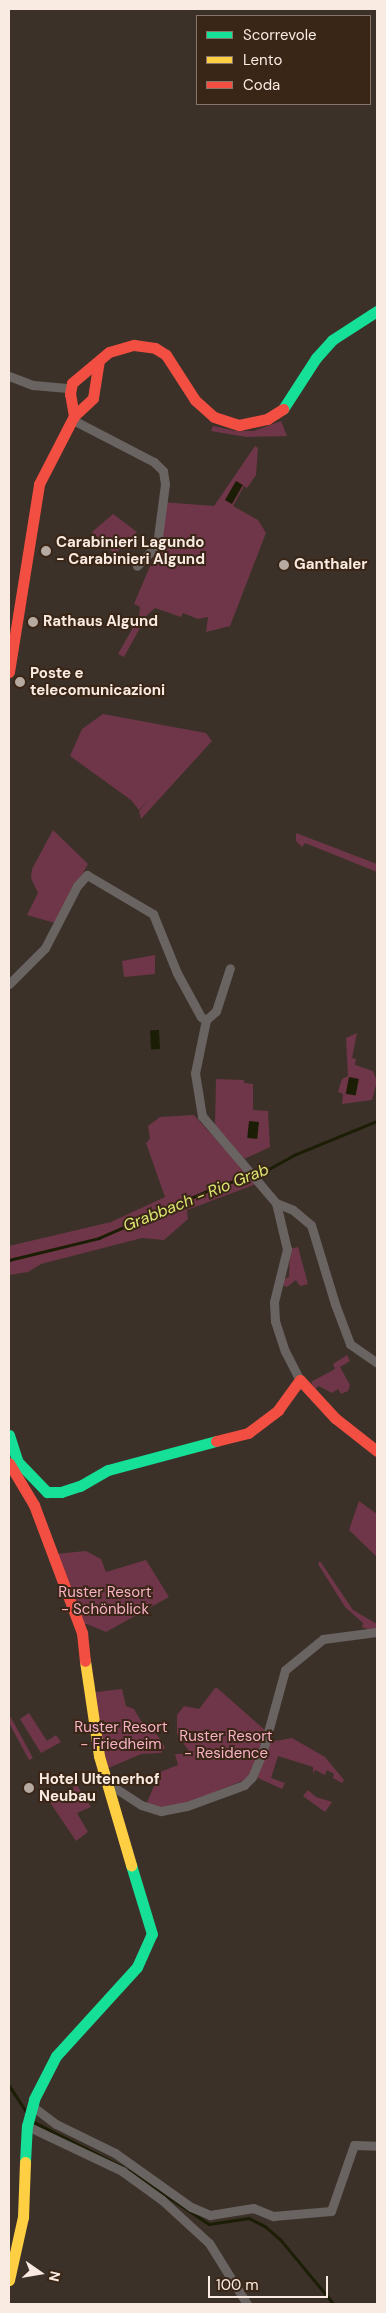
<!DOCTYPE html>
<meta charset="utf-8">
<style>
body{margin:0}
#map{position:relative;width:386px;height:2313px;overflow:hidden;background:#3c3129;font-family:"DM Sans",sans-serif}
div>[style]{position:absolute}
[style*='--x']{left:calc(var(--x)*1px);top:calc(var(--y)*1px);width:calc(var(--w)*1px);rotate:calc(var(--a)*1deg)}
.green>*{inset:0;background:#6e3648}
.water>*{inset:0;background:#1b1d05;transform-origin:0 0}
.stream>*{height:2.5px;margin:-1.25px;padding:0 1.25px;transform-origin:1.25px;border-radius:1.25px;background:#1b1d05}
.street>*{height:9px;margin:-4.5px;padding:0 4.5px;transform-origin:4.5px;border-radius:4.5px;background:#696361}
.fast>*{height:11px;margin:-5.5px;padding:0 5.5px;transform-origin:5.5px;border-radius:5.5px;background:#16e098}
.slow>*{height:11px;margin:-5.5px;padding:0 5.5px;transform-origin:5.5px;border-radius:5.5px;background:#ffcf43}
.jam>*{height:11px;margin:-5.5px;padding:0 5.5px;transform-origin:5.5px;border-radius:5.5px;background:#f24e42}
.dots>*{width:14px;height:14px;translate:-50% -50%;box-sizing:border-box;border:2px solid #3a2617;border-radius:50%}
span{translate:-50% -50%;white-space:nowrap;text-align:center;line-height:1.15;-webkit-text-stroke:4px #3a2617;paint-order:stroke}
.poi-label{font-size:15px;color:#f9ebe2;font-weight:700}
.left{translate:0 -50%;text-align:left}
.park-label{font-size:15px;color:#f8b1c6}
.water-label{font-size:16px;color:#dce871;font-style:italic}
.frame{position:absolute;inset:0;border:10px solid #f9ebe2;pointer-events:none}
.legend{position:absolute;left:196px;top:15px;width:175px;height:90px;box-sizing:border-box;background:#3a2617;border:1px solid #867568;margin:0;padding:6px 9px;list-style:none;font-size:15px;color:#f9ebe2}
.legend li{display:flex;align-items:center;gap:10px;height:25px}
.legend b{width:25px;border:1px solid #867568}
.north{position:absolute;left:15px;top:2248px;width:50px;height:50px;-webkit-text-stroke:4px #3a2617;paint-order:stroke;rotate:103deg;font-size:14px;font-weight:700;line-height:20px;text-align:center;color:#f9ebe2}
.north::after{content:'';display:block;margin:auto;width:18px;height:22px;background:#f9ebe2;clip-path:polygon(50% 0,100% 100%,50% 72%,0 100%)}
.scale{position:absolute;left:208px;top:2276px;width:120px;height:22px;box-sizing:border-box;border:2px solid #f9ebe2;border-top:0;padding-left:6px;font-size:15px;line-height:18px;white-space:nowrap;color:#f9ebe2;-webkit-text-stroke:4px #3a2617;paint-order:stroke}
</style>
<div id="map">
<div class="green">
<div style="clip-path:polygon(281px 421px,287px 436px,246px 437px,211px 431px,213px 426px,236px 431px,254px 431px)"></div>
<div style="clip-path:polygon(255px 446px,258px 448px,256px 475px,247px 488px,244px 486px,233px 506px,258px 520px,266px 533px,230px 626px,206px 632px,208px 617px,198px 619px,183px 613px,181px 617px,155px 608px,147px 615px,124px 657px,118px 654px,139px 617px,140px 607px,134px 604px,153px 559px,162px 502px,214px 506px)"></div>
<div style="clip-path:polygon(113px 514px,137px 532px,115px 554px,92px 532px)"></div>
<div style="clip-path:polygon(103px 714px,206px 733px,212px 741px,141px 819px,139px 811px,151px 797px,139px 810px,131px 800px,70px 756px,82px 729px)"></div>
<div style="clip-path:polygon(53px 830px,88px 864px,55px 923px,27px 915px,38px 893px,31px 878px,32px 869px)"></div>
<div style="clip-path:polygon(296px 833px,377px 864px,377px 872px,305px 843px,302px 847px,296px 841px)"></div>
<div style="clip-path:polygon(155px 955px,155px 974px,124px 977px,122px 961px)"></div>
<div style="clip-path:polygon(357px 1033px,352px 1058px,356px 1059px,355px 1065px,373px 1071px,377px 1081px,372px 1100px,342px 1104px,343px 1094px,338px 1092px,342px 1079px,348px 1076px,346px 1038px)"></div>
<div style="clip-path:polygon(216px 1079px,244px 1080px,244px 1083px,253px 1084px,253px 1110px,268px 1111px,270px 1147px,244px 1159px,215px 1125px)"></div>
<div style="clip-path:polygon(194px 1115px,256px 1184px,187px 1210px,188px 1219px,164px 1240px,142px 1238px,41px 1264px,28px 1272px,9px 1275px,9px 1246px,111px 1222px,165px 1197px,146px 1143px,150px 1139px,148px 1126px,160px 1117px)"></div>
<div style="clip-path:polygon(298px 1247px,308px 1284px,300px 1286px,296px 1280px,287px 1287px,282px 1285px,284px 1279px,289px 1277px,290px 1249px)"></div>
<div style="clip-path:polygon(347px 1355px,350px 1361px,340px 1367px,350px 1385px,348px 1391px,341px 1394px,338px 1389px,332px 1393px,319px 1386px,315px 1389px,311px 1382px,335px 1369px,333px 1364px)"></div>
<div style="clip-path:polygon(359px 1501px,377px 1514px,377px 1557px,349px 1530px)"></div>
<div style="clip-path:polygon(86px 1551px,101px 1559px,106px 1572px,146px 1560px,169px 1597px,106px 1632px,87px 1624px,79px 1626px,55px 1554px)"></div>
<div style="clip-path:polygon(320px 1561px,353px 1610px,377px 1624px,377px 1632px,362px 1627px,363px 1623px,345px 1607px,318px 1564px)"></div>
<div style="clip-path:polygon(216px 1687px,266px 1731px,252px 1777px,170px 1810px,145px 1807px,160px 1772px,178px 1765px,175px 1754px,191px 1754px,177px 1734px,177px 1715px,184px 1706px,199px 1709px)"></div>
<div style="clip-path:polygon(122px 1689px,126px 1706px,134px 1709px,141px 1721px,152px 1727px,165px 1747px,161px 1753px,141px 1754px,104px 1770px,88px 1693px)"></div>
<div style="clip-path:polygon(29px 1713px,47px 1741px,56px 1735px,61px 1742px,41px 1753px,20px 1719px)"></div>
<div style="clip-path:polygon(9px 1714px,33px 1758px,29px 1760px,9px 1723px)"></div>
<div style="clip-path:polygon(292px 1738px,325px 1757px,344px 1780px,342px 1783px,333px 1778px,334px 1774px,327px 1770px,325px 1775px,315px 1770px,313px 1774px,313px 1767px,278px 1756px,271px 1778px,285px 1783px,282px 1789px,258px 1778px,256px 1775px,269px 1742px)"></div>
<div style="clip-path:polygon(77px 1785px,91px 1807px,77px 1813px,88px 1832px,76px 1841px,49px 1801px)"></div>
<div style="clip-path:polygon(308px 1790px,316px 1797px,332px 1802px,325px 1812px,303px 1796px)"></div>
</div>
<div class="water">
<div style="left:236px;top:481px;width:8px;height:22px;rotate:30deg"></div>
<div style="left:159px;top:1030px;width:19px;height:9px;rotate:87deg"></div>
<div style="left:349px;top:1077px;width:10px;height:17px;rotate:11deg"></div>
<div style="left:249px;top:1121px;width:10px;height:17px;rotate:6deg"></div>
</div>
<div class="stream">
<div style="--x:256;--y:1176;--w:43;--a:-28.9"></div>
<div style="--x:294;--y:1155;--w:90;--a:-22.3"></div>
<div style="--x:9;--y:1260;--w:93;--a:-13.7"></div>
<div style="--x:99;--y:1238;--w:135;--a:-23.5"></div>
<div style="--x:223;--y:1184;--w:28;--a:-15"></div>
<div style="--x:9;--y:2085;--w:31;--a:57"></div>
<div style="--x:34;--y:2122;--w:100;--a:26.8"></div>
<div style="--x:128;--y:2170;--w:97;--a:33.7"></div>
<div style="--x:209;--y:2224;--w:40;--a:-8.5"></div>
<div style="--x:249;--y:2218;--w:18;--a:27"></div>
<div style="--x:265;--y:2226;--w:21;--a:41"></div>
<div style="--x:281;--y:2240;--w:83;--a:50.4"></div>
</div>
<div class="street">
<div style="--x:9;--y:376;--w:26;--a:21"></div>
<div style="--x:33;--y:385;--w:37;--a:5"></div>
<div style="--x:73;--y:420;--w:91;--a:27.4"></div>
<div style="--x:154;--y:462;--w:13;--a:45"></div>
<div style="--x:163;--y:471;--w:13;--a:81"></div>
<div style="--x:165;--y:484;--w:62;--a:97.5"></div>
<div style="--x:157;--y:545;--w:29;--a:134"></div>
<div style="--x:9;--y:984;--w:51;--a:-45"></div>
<div style="--x:45;--y:948;--w:70;--a:-62.7"></div>
<div style="--x:77;--y:886;--w:15;--a:-48"></div>
<div style="--x:87;--y:875;--w:77;--a:30.6"></div>
<div style="--x:153;--y:914;--w:64;--a:67.9"></div>
<div style="--x:177;--y:973;--w:50;--a:61.4"></div>
<div style="--x:201;--y:1017;--w:6;--a:31"></div>
<div style="--x:206;--y:1020;--w:54;--a:101.7"></div>
<div style="--x:195;--y:1073;--w:44;--a:80.8"></div>
<div style="--x:202;--y:1116;--w:114;--a:49.6"></div>
<div style="--x:276;--y:1203;--w:18;--a:22"></div>
<div style="--x:293;--y:1210;--w:23;--a:40"></div>
<div style="--x:311;--y:1225;--w:83;--a:73.1"></div>
<div style="--x:335;--y:1304;--w:43;--a:69.4"></div>
<div style="--x:350;--y:1344;--w:33;--a:35"></div>
<div style="--x:206;--y:1020;--w:13;--a:-42"></div>
<div style="--x:216;--y:1011;--w:45;--a:-72"></div>
<div style="--x:276;--y:1203;--w:47;--a:76.6"></div>
<div style="--x:287;--y:1249;--w:55;--a:103.8"></div>
<div style="--x:274;--y:1302;--w:19;--a:87"></div>
<div style="--x:275;--y:1321;--w:32;--a:72"></div>
<div style="--x:285;--y:1351;--w:33;--a:63"></div>
<div style="--x:109;--y:1784;--w:38;--a:33"></div>
<div style="--x:141;--y:1805;--w:21;--a:17"></div>
<div style="--x:161;--y:1811;--w:26;--a:-11"></div>
<div style="--x:187;--y:1806;--w:61;--a:-20.2"></div>
<div style="--x:244;--y:1785;--w:11;--a:-45"></div>
<div style="--x:252;--y:1777;--w:25;--a:-67"></div>
<div style="--x:262;--y:1754;--w:87;--a:-74.7"></div>
<div style="--x:285;--y:1670;--w:49;--a:-39.2"></div>
<div style="--x:323;--y:1639;--w:54;--a:-7.4"></div>
<div style="--x:32;--y:2106;--w:30;--a:37"></div>
<div style="--x:56;--y:2124;--w:66;--a:26.2"></div>
<div style="--x:115;--y:2153;--w:93;--a:35.4"></div>
<div style="--x:191;--y:2207;--w:21;--a:23"></div>
<div style="--x:210;--y:2215;--w:44;--a:-9.2"></div>
<div style="--x:253;--y:2208;--w:22;--a:22"></div>
<div style="--x:273;--y:2216;--w:58;--a:-4.9"></div>
<div style="--x:331;--y:2211;--w:70;--a:-70.8"></div>
<div style="--x:354;--y:2145;--w:23;--a:2"></div>
<div style="--x:27;--y:2126;--w:105;--a:25.3"></div>
<div style="--x:122;--y:2171;--w:49;--a:35.9"></div>
<div style="--x:162;--y:2200;--w:64;--a:42.5"></div>
<div style="--x:209;--y:2243;--w:72;--a:58.1"></div>
</div>
<div class="fast">
<div style="--x:283;--y:409;--w:61;--a:-57.1"></div>
<div style="--x:316;--y:358;--w:24;--a:-48"></div>
<div style="--x:332;--y:340;--w:54;--a:-32.8"></div>
<div style="--x:9;--y:1435;--w:28;--a:72"></div>
<div style="--x:18;--y:1462;--w:42;--a:46"></div>
<div style="--x:47;--y:1492;--w:14;--a:0"></div>
<div style="--x:61;--y:1492;--w:20;--a:-18"></div>
<div style="--x:80;--y:1486;--w:32;--a:-30"></div>
<div style="--x:108;--y:1470;--w:112;--a:-15"></div>
<div style="--x:25;--y:2162;--w:36;--a:-87"></div>
<div style="--x:27;--y:2126;--w:28;--a:-75"></div>
<div style="--x:34;--y:2099;--w:48;--a:-62.9"></div>
<div style="--x:56;--y:2056;--w:120;--a:-47.7"></div>
<div style="--x:137;--y:1967;--w:36;--a:-66"></div>
<div style="--x:152;--y:1934;--w:72;--a:-106.9"></div>
</div>
<div class="slow">
<div style="--x:85;--y:1661;--w:96;--a:81.6"></div>
<div style="--x:99;--y:1756;--w:114;--a:73.6"></div>
<div style="--x:9;--y:2280;--w:65;--a:-77.5"></div>
<div style="--x:23;--y:2217;--w:55;--a:-87.9"></div>
</div>
<div class="jam">
<div style="--x:74;--y:416;--w:22;--a:-100"></div>
<div style="--x:70;--y:394;--w:11;--a:-80"></div>
<div style="--x:72;--y:383;--w:48;--a:-40"></div>
<div style="--x:109;--y:352;--w:26;--a:-16"></div>
<div style="--x:134;--y:345;--w:21;--a:8"></div>
<div style="--x:155;--y:348;--w:13;--a:32"></div>
<div style="--x:166;--y:355;--w:54;--a:57.2"></div>
<div style="--x:195;--y:400;--w:25;--a:42"></div>
<div style="--x:214;--y:417;--w:26;--a:18"></div>
<div style="--x:239;--y:425;--w:29;--a:-12"></div>
<div style="--x:267;--y:419;--w:19;--a:-32"></div>
<div style="--x:9;--y:672;--w:190;--a:-80.9"></div>
<div style="--x:39;--y:484;--w:76;--a:-62.8"></div>
<div style="--x:74;--y:416;--w:26;--a:-43"></div>
<div style="--x:93;--y:398;--w:36;--a:-81"></div>
<div style="--x:216;--y:1441;--w:33;--a:-14"></div>
<div style="--x:248;--y:1433;--w:38;--a:-37"></div>
<div style="--x:278;--y:1410;--w:37;--a:-54"></div>
<div style="--x:300;--y:1380;--w:52;--a:47.4"></div>
<div style="--x:335;--y:1418;--w:53;--a:38.2"></div>
<div style="--x:9;--y:1463;--w:49;--a:59.2"></div>
<div style="--x:34;--y:1505;--w:137;--a:69.4"></div>
<div style="--x:82;--y:1633;--w:28;--a:84"></div>
</div>
<div class="dots">
<div style="left:46px;top:551px;background:#b7aaa1"></div>
<div style="left:284px;top:565px;background:#b7aaa1"></div>
<div style="left:33px;top:622px;background:#b7aaa1"></div>
<div style="left:20px;top:682px;background:#b7aaa1"></div>
<div style="left:29px;top:1788px;background:#b7aaa1"></div>
</div>
<div class="poi-label">
<span class="left" style="left:56px;top:551px">Carabinieri Lagundo<br>- Carabinieri Algund</span>
<span class="left" style="left:294px;top:565px">Ganthaler</span>
<span class="left" style="left:43px;top:622px">Rathaus Algund</span>
<span class="left" style="left:30px;top:682px">Poste e<br>telecomunicazioni</span>
<span class="left" style="left:39px;top:1788px">Hotel Ultenerhof<br>Neubau</span>
</div>
<div class="park-label">
<span style="left:105px;top:1601px">Ruster Resort<br>- Schönblick</span>
<span style="left:121px;top:1736px">Ruster Resort<br>- Friedheim</span>
<span style="left:226px;top:1745px">Ruster Resort<br>- Residence</span>
</div>
<div class="water-label">
<span style="left:196px;top:1198px;rotate:-22deg">Grabbach - Rio Grab</span>
</div>
<div class="frame"></div>
<ul class="legend">
<li><b style="height:6px;background:#16e098"></b>Scorrevole</li>
<li><b style="height:6px;background:#ffcf43"></b>Lento</li>
<li><b style="height:6px;background:#f24e42"></b>Coda</li>
</ul>
<div class="north">N</div>
<div class="scale">100 m</div>
</div>
